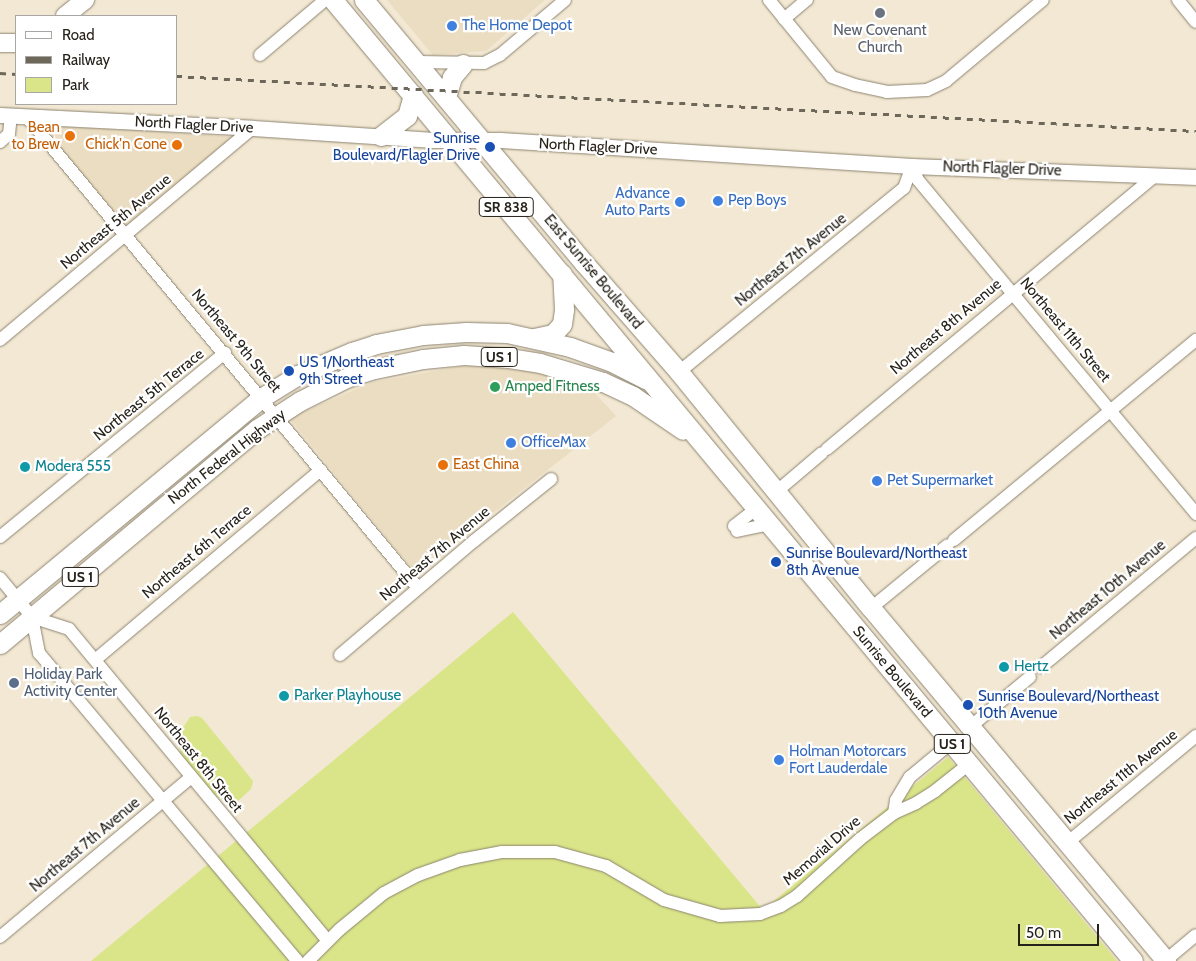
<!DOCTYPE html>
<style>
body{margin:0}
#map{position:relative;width:1196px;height:961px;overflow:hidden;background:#f2e8d3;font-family:Cabin,sans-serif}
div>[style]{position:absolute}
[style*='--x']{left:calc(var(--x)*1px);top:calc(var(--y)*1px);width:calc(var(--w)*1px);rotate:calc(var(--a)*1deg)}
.built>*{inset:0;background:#ebddc1}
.green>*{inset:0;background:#d9e588}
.roads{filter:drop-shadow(0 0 1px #8d8370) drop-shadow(0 0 1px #8d8370)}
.minor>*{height:12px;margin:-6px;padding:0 6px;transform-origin:6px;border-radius:6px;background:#fff}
.tertiary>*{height:15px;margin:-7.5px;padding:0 7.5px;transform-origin:7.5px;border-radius:7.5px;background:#fff}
.secondary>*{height:18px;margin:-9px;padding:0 9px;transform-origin:9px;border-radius:9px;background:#fff}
.primary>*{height:19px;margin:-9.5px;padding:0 9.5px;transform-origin:9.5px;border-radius:9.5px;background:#fff}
.rail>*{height:3px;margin-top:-1.5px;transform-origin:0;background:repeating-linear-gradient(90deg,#6e685b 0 6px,transparent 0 12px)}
.dots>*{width:14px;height:14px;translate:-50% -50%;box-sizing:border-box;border:2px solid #fff;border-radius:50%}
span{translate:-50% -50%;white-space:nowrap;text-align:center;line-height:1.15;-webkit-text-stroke:4.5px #fff;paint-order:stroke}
.shield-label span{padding:1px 4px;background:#fff;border:1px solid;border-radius:4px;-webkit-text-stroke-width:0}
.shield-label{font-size:14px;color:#26221a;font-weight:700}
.shop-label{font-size:15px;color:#366cbe}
.left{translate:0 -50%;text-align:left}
.right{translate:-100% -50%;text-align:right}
.worship-label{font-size:15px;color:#5b616d}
.street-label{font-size:15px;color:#26221a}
.food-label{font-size:15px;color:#c56008}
.transit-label{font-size:15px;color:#164399}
.leisure-label{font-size:15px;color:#27864d}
.culture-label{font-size:15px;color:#0d838f}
.service-label{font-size:15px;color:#4e5e75}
.legend{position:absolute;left:15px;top:15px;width:162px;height:90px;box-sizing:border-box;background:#fff;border:1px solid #a8a7a3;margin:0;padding:6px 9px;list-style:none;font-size:15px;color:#26221a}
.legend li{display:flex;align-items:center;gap:10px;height:25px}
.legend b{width:25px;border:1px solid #a8a7a3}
.scale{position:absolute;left:1018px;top:924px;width:81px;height:22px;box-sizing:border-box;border:2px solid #26221a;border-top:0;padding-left:6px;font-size:15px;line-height:18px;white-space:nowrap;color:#26221a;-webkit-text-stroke:4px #fff;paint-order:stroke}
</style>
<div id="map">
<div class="built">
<div style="clip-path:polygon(387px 0,545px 0,486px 51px,433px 55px)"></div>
<div style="clip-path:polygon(39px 123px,233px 137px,127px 227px)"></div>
<div style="clip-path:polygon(473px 364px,544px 374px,591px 389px,616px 416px,416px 574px,289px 418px,373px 382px)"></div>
</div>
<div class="green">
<div style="clip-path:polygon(513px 612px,763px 910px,948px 757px,1117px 961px,91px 961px)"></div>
<div style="clip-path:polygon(197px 716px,202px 718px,253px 781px,251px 789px,238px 801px,226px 801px,215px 796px,181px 755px,178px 744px,179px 734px,190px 717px)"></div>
</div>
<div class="roads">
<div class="minor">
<div style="--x:769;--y:0;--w:99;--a:50.7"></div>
<div style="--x:832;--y:77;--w:24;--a:19"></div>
<div style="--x:855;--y:85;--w:33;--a:12"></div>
<div style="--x:887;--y:92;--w:40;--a:-2.9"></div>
<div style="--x:927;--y:90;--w:21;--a:-25"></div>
<div style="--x:946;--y:81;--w:126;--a:-39.9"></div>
<div style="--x:1178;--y:0;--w:28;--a:51"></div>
<div style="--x:784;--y:19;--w:30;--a:-40"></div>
<div style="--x:260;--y:55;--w:85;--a:-40.2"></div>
<div style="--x:417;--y:62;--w:67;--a:0.9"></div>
<div style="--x:484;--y:63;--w:18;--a:-27"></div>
<div style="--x:500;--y:55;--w:85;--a:-40.2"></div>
<div style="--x:27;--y:117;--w:612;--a:50.3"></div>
<div style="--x:0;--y:142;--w:12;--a:-42"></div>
<div style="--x:9;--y:134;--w:19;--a:-84"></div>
<div style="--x:912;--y:166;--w:15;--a:67"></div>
<div style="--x:918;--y:180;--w:435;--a:50.2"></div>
<div style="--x:0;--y:340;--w:330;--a:-40"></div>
<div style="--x:679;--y:372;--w:291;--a:-39.3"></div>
<div style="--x:904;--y:188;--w:23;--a:-70"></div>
<div style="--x:827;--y:449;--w:428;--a:-39.8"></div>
<div style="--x:776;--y:492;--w:60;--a:-40.3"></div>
<div style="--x:734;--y:526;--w:29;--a:-38"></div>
<div style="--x:737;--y:531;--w:33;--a:-12"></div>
<div style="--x:0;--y:537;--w:291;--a:-39.3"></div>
<div style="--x:954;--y:540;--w:314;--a:-39.6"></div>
<div style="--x:0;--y:578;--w:50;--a:50.6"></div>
<div style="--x:32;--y:617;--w:37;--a:79"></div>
<div style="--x:39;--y:653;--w:402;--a:50"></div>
<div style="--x:871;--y:608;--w:99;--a:-39.3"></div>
<div style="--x:32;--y:617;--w:39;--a:18"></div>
<div style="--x:69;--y:629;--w:405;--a:50.3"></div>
<div style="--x:340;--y:655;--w:176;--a:-40.4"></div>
<div style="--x:474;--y:541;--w:99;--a:-38.8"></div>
<div style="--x:95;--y:660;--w:295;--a:-40.1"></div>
<div style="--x:1041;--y:667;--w:202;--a:-39.8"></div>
<div style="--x:970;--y:727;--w:78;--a:-39.8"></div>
<div style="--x:894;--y:813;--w:13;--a:-81"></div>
<div style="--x:896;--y:800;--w:27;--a:-59"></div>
<div style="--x:910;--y:777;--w:53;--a:-39.7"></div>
<div style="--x:1067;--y:843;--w:168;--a:-39.7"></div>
<div style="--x:0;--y:937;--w:248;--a:-39.9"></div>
<div style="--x:308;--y:961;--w:44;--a:-45"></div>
<div style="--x:339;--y:930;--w:58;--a:-39.4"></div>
<div style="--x:384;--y:893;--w:38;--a:-28"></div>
<div style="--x:418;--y:875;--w:45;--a:-19.7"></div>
<div style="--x:460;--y:860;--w:43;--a:-10.8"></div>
<div style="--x:502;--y:852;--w:53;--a:0"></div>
<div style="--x:555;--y:852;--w:53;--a:15.4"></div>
<div style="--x:606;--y:866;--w:67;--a:30.4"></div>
<div style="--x:664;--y:900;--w:58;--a:15.9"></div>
<div style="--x:720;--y:916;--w:40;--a:-2.9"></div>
<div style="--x:760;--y:914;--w:22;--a:-21"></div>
<div style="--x:781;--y:906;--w:19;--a:-32"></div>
<div style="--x:797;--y:896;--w:85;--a:-42.1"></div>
<div style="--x:860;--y:839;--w:43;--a:-37.4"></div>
<div style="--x:894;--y:813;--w:24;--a:-24"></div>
<div style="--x:916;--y:803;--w:22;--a:-32"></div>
<div style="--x:935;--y:791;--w:43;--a:-38.5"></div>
<div style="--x:1165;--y:961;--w:40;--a:-40"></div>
</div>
<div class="tertiary">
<div style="--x:0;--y:115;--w:253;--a:2.9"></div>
<div style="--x:253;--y:128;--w:181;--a:3.8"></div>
<div style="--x:434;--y:140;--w:66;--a:0"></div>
<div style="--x:500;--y:140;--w:413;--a:3.6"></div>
<div style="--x:912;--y:166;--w:284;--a:2.2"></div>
</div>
<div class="secondary">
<div style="--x:65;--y:16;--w:26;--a:-39"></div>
<div style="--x:0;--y:43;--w:16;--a:0"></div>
</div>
<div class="primary">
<div style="--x:333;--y:0;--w:1250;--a:50.22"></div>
<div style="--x:364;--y:0;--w:343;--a:50.1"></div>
<div style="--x:584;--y:263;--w:145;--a:48.9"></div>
<div style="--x:679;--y:372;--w:304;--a:50.9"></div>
<div style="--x:871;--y:608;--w:460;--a:50.1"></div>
<div style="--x:446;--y:97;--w:21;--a:-73"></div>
<div style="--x:452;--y:77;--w:17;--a:-50"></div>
<div style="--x:381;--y:136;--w:33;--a:-38"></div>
<div style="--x:407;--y:116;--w:22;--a:-74"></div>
<div style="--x:534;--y:338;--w:19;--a:-12"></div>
<div style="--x:553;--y:334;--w:13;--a:-48"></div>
<div style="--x:562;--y:324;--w:15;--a:-82"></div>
<div style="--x:564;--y:309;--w:35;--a:-93"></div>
<div style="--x:0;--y:614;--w:339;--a:-39.6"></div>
<div style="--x:261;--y:398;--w:44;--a:-31.9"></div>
<div style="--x:298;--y:375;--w:59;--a:-23.1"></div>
<div style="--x:352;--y:352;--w:25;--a:-18"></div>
<div style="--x:376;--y:344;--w:48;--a:-10.8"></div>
<div style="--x:423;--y:335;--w:43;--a:-4"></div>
<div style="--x:466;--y:332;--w:41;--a:1.4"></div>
<div style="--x:507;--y:333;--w:65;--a:12.5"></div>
<div style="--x:570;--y:347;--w:45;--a:19.7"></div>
<div style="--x:612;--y:362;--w:38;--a:27"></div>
<div style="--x:0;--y:644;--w:335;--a:-39.9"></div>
<div style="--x:257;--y:429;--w:51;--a:-33.1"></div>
<div style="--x:300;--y:401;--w:51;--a:-26.6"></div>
<div style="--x:346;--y:378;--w:25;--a:-18"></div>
<div style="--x:370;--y:370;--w:54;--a:-11.7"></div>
<div style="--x:423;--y:359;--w:41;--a:-5.6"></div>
<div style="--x:464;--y:355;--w:45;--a:3.8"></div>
<div style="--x:509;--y:358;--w:31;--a:9"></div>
<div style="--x:540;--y:363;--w:66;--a:16.8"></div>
<div style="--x:603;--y:382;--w:33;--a:25"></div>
<div style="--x:633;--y:396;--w:60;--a:34.2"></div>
</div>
</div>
<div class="rail">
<div style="--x:0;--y:73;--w:16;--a:4"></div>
<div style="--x:176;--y:76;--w:1021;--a:3.09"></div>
</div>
<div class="dots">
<div style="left:880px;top:13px;background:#6b7280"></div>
<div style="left:452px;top:26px;background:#3f7fe0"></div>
<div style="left:70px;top:136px;background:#e8710a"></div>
<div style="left:177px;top:145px;background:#e8710a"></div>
<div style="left:490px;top:147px;background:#1a4fb4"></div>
<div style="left:718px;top:201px;background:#3f7fe0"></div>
<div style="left:680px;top:202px;background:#3f7fe0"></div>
<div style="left:289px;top:371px;background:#1a4fb4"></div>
<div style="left:495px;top:387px;background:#2e9e5b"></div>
<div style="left:511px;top:443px;background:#3f7fe0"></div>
<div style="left:443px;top:465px;background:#e8710a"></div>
<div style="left:25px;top:467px;background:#0f9aa8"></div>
<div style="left:877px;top:481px;background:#3f7fe0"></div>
<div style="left:776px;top:562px;background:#1a4fb4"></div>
<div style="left:1004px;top:667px;background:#0f9aa8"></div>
<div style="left:14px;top:683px;background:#5c6f8a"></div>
<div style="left:284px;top:696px;background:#0f9aa8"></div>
<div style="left:968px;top:705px;background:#1a4fb4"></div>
<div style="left:779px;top:760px;background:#3f7fe0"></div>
</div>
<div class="shield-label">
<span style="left:506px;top:207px">SR 838</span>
<span style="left:499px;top:357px">US 1</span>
<span style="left:80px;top:577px">US 1</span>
<span style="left:952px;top:744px">US 1</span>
</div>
<div class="shop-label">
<span class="left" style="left:462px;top:26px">The Home Depot</span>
<span class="right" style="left:670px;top:202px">Advance<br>Auto Parts</span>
<span class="left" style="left:728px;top:201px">Pep Boys</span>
<span class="left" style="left:521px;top:443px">OfficeMax</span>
<span class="left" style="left:887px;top:481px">Pet Supermarket</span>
<span class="left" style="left:789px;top:760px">Holman Motorcars<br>Fort Lauderdale</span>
</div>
<div class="worship-label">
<span style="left:880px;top:39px">New Covenant<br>Church</span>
</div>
<div class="street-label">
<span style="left:194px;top:125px;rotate:3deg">North Flagler Drive</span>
<span style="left:598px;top:147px;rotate:3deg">North Flagler Drive</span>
<span style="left:1002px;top:169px;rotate:2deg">North Flagler Drive</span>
<span style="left:116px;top:222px;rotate:-40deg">Northeast 5th Avenue</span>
<span style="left:791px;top:260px;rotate:-39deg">Northeast 7th Avenue</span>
<span style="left:593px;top:272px;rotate:50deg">East Sunrise Boulevard</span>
<span style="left:946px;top:327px;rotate:-40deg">Northeast 8th Avenue</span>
<span style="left:1065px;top:330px;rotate:50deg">Northeast 11th Street</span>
<span style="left:236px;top:341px;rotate:50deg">Northeast 9th Street</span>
<span style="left:149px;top:395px;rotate:-39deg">Northeast 5th Terrace</span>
<span style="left:227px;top:457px;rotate:-38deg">North Federal Highway</span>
<span style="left:197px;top:552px;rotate:-40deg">Northeast 6th Terrace</span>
<span style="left:435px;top:554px;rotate:-40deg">Northeast 7th Avenue</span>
<span style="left:1108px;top:590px;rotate:-40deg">Northeast 10th Avenue</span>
<span style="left:892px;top:672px;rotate:50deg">Sunrise Boulevard</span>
<span style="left:198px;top:760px;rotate:51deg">Northeast 8th Street</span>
<span style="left:1121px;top:777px;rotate:-39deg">Northeast 11th Avenue</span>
<span style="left:85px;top:845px;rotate:-40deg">Northeast 7th Avenue</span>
<span style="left:822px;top:851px;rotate:-41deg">Memorial Drive</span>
</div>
<div class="food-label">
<span class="right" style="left:60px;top:136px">Bean<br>to Brew</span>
<span class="right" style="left:167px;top:145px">Chick'n Cone</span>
<span class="left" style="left:453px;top:465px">East China</span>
</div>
<div class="transit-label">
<span class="right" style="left:480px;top:147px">Sunrise<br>Boulevard/Flagler Drive</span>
<span class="left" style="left:299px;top:371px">US 1/Northeast<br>9th Street</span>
<span class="left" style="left:786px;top:562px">Sunrise Boulevard/Northeast<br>8th Avenue</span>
<span class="left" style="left:978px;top:705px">Sunrise Boulevard/Northeast<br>10th Avenue</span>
</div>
<div class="leisure-label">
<span class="left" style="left:505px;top:387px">Amped Fitness</span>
</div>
<div class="culture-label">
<span class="left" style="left:35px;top:467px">Modera 555</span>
<span class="left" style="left:1014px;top:667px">Hertz</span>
<span class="left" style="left:294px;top:696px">Parker Playhouse</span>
</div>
<div class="service-label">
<span class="left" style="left:24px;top:683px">Holiday Park<br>Activity Center</span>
</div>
<ul class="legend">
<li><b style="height:6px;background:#fff"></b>Road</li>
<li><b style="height:6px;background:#6e685b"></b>Railway</li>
<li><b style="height:14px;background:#d9e588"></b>Park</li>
</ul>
<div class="scale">50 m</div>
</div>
